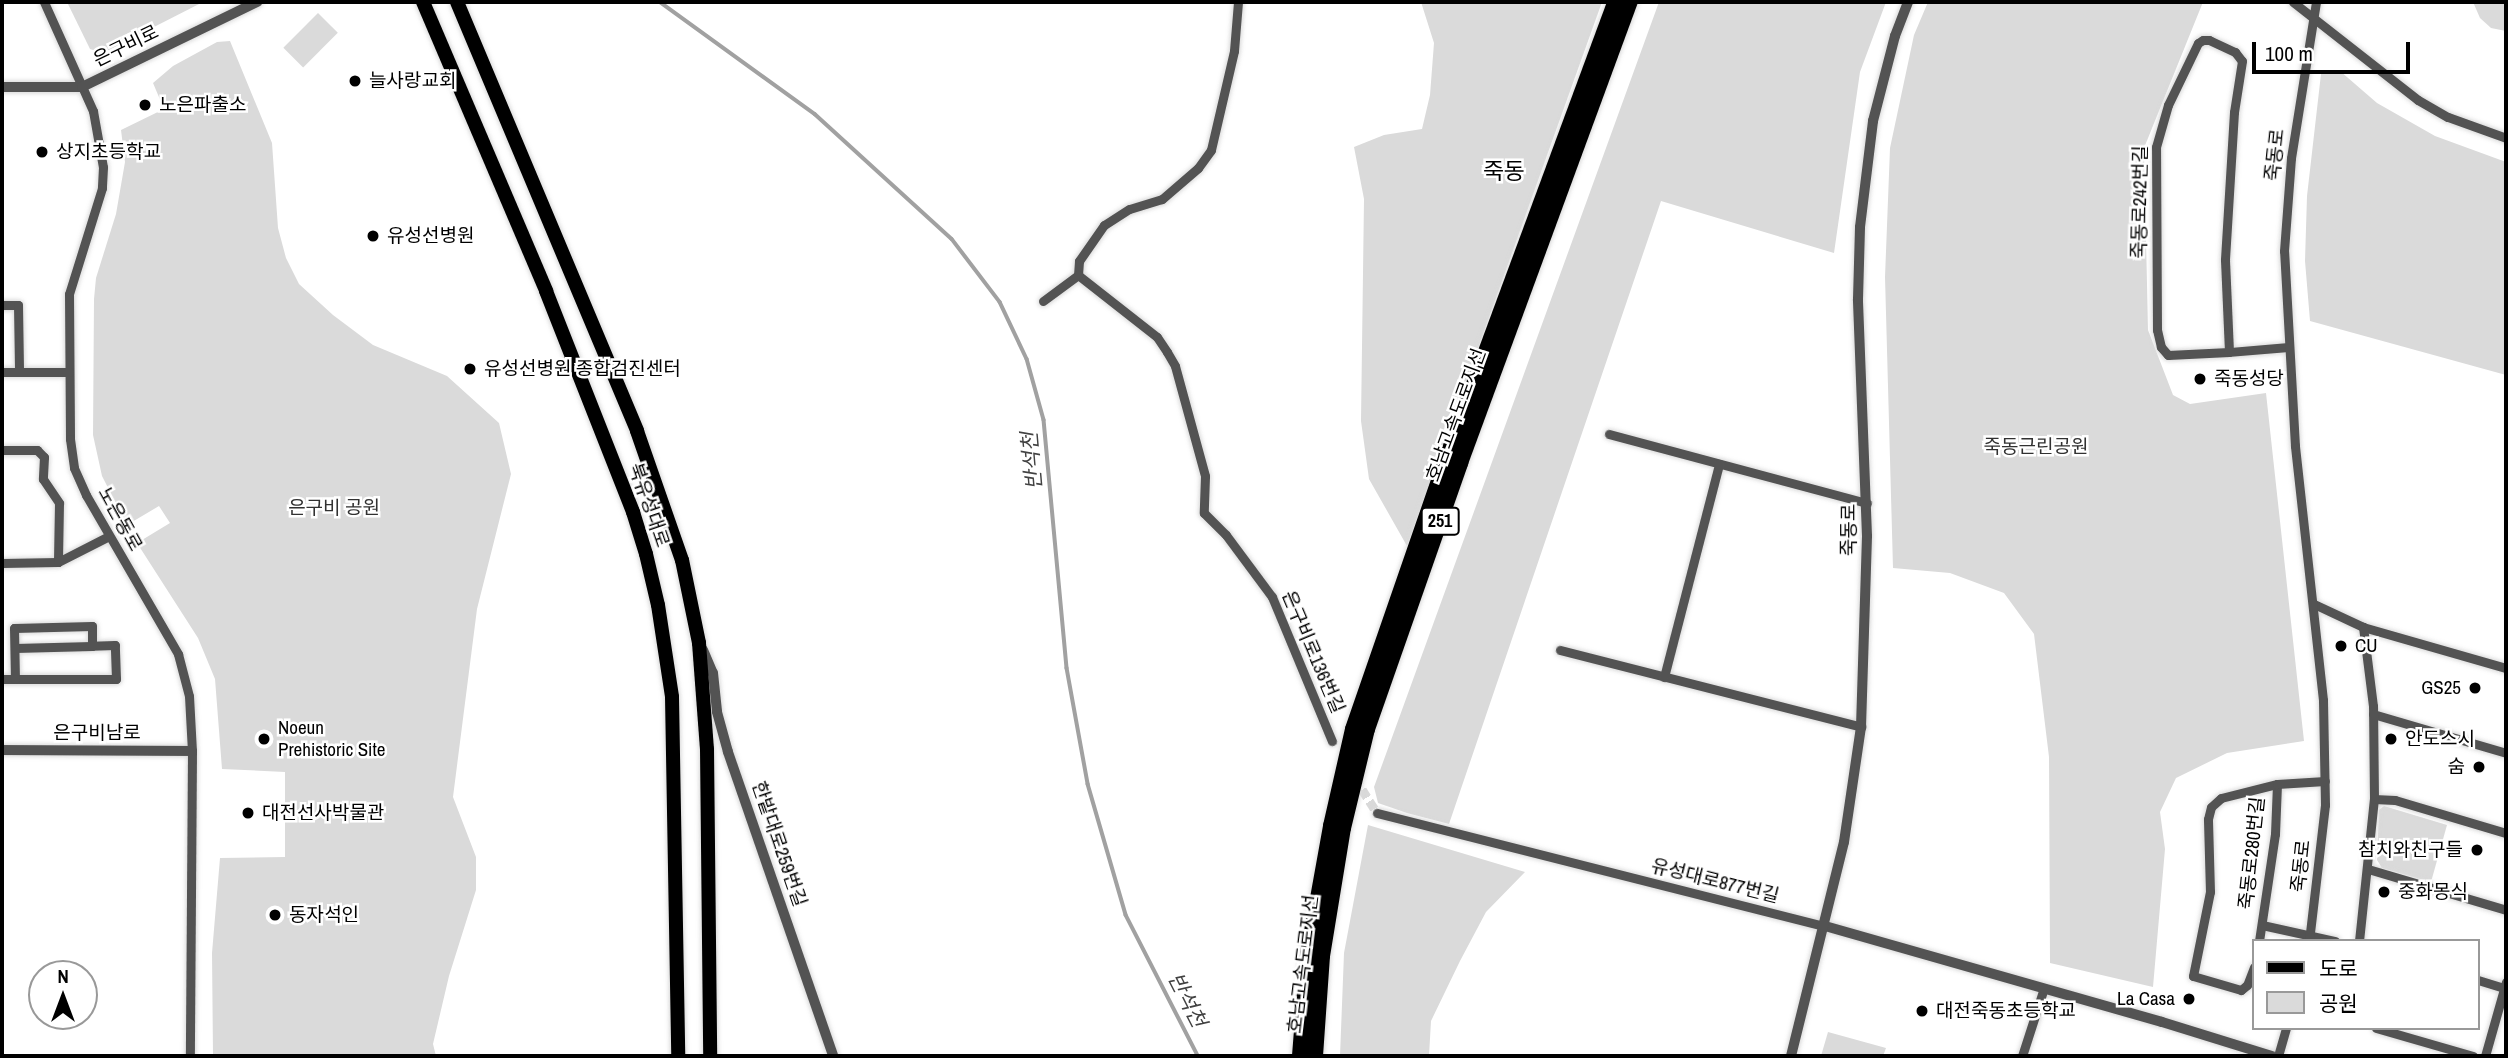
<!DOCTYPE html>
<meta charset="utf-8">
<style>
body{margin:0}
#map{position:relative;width:2508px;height:1058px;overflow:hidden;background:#fff;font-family:"Archivo Narrow","Noto Sans KR",sans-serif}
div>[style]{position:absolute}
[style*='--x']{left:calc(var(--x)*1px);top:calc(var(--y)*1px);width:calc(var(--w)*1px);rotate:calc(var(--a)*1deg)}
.green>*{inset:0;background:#dadada;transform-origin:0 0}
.stream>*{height:3.5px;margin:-1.75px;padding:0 1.75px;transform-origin:1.75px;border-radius:1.75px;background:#a1a1a1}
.minor-tunnel>*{height:9px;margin-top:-4.5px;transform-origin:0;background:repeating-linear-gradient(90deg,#d9d9d9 0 9px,transparent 0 13.5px)}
.roads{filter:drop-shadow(0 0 2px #dbdbdb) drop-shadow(0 0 2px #dbdbdb)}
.minor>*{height:9px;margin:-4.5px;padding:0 4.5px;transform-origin:4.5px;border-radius:4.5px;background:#535353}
.tertiary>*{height:10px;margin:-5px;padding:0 5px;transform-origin:5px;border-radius:5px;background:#535353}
.primary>*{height:14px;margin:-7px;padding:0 7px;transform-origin:7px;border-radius:7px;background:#000}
.motorway>*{height:16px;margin:-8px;padding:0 8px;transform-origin:8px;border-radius:8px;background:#000}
.dots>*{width:19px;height:19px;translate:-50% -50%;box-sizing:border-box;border:4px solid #fff;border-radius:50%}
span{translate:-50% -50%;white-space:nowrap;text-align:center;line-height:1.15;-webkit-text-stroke:5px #fff;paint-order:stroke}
.shield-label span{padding:2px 5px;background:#fff;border:2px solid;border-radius:5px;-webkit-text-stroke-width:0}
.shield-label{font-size:18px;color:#000;font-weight:700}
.street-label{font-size:19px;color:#000}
.poi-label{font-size:19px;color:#000}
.left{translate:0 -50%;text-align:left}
.right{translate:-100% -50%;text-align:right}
.park-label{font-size:19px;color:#313131}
.water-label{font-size:21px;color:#424242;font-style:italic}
.quarter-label{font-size:23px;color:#000}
.frame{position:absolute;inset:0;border:4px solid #000;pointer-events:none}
.legend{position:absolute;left:2252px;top:939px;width:228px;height:91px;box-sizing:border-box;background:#fff;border:2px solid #999;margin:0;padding:9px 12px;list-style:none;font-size:21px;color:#000}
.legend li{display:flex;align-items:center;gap:14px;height:35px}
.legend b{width:35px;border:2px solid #999}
.north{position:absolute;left:28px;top:960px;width:70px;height:70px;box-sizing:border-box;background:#fff;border:2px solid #999;border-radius:50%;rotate:0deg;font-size:19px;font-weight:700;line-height:28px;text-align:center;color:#000}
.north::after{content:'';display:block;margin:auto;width:24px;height:32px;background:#000;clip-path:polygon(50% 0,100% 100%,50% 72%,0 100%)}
.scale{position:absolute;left:2252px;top:42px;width:158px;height:32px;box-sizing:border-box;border:4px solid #000;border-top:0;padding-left:9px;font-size:21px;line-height:24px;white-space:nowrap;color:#000;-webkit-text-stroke:5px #fff;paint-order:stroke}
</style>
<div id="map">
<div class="green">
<div style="clip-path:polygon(67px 2px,203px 2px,103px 53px,90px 49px)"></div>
<div style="clip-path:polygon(1421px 2px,1602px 2px,1407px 546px,1369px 479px,1361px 421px,1364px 199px,1354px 147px,1384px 135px,1422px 129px,1430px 95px,1434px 43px)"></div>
<div style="clip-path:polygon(1659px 2px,1886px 2px,1860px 72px,1834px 253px,1661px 201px,1449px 824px,1407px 813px,1378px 803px,1374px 787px)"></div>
<div style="clip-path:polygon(1928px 2px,2203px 2px,2144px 148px,2148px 330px,2173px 395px,2190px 404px,2266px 393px,2304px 741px,2227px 753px,2176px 778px,2160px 812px,2165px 849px,2153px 987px,2050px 963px,2049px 757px,2034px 634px,2004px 593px,1950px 573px,1893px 568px,1885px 277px,1890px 148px,1914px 35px)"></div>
<div style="clip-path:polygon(2473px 2px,2506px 2px,2506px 31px,2491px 28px,2480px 18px)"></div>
<div style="left:318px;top:13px;width:28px;height:49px;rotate:45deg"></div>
<div style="clip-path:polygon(230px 41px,272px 143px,278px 228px,286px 258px,299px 284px,333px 315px,373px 345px,447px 376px,499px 423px,511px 474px,477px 609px,453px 797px,476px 857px,476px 890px,449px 976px,433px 1044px,436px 1056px,213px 1056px,212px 953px,220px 858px,285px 857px,285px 772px,222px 769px,215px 679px,198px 638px,137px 543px,170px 523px,159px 506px,127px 525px,102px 476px,93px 435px,94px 299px,96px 278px,116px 214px,125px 162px,121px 130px,164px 109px,153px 83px,173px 66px,217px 42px)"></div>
<div style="clip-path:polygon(2340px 71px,2377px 103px,2435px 136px,2506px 162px,2506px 375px,2310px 321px,2305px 261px,2307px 196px,2321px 74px)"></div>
<div style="clip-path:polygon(2384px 806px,2447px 825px,2431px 882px,2382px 868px,2377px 860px,2379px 810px)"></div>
<div style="clip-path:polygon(1368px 825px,1525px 872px,1486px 912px,1460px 961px,1431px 1021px,1429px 1056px,1340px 1056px,1344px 953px)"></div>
<div style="clip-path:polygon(1828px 1032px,1886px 1048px,1883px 1056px,1821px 1056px)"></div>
</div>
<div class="stream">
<div style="--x:660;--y:2;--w:191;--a:35.9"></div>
<div style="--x:815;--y:114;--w:185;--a:42.4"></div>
<div style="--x:952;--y:239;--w:79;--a:52.7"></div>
<div style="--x:1000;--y:302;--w:63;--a:64.7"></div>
<div style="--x:1027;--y:359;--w:63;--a:74.4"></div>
<div style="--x:1044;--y:420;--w:249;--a:84.7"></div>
<div style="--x:1067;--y:668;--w:118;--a:79.7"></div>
<div style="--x:1088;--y:784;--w:136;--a:73.8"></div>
<div style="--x:1126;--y:915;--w:158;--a:62.9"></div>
</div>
<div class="minor-tunnel">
<div style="--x:1355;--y:778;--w:41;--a:57.8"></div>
</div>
<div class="roads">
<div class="minor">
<div style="--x:44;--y:2;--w:120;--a:65.8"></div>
<div style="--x:93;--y:111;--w:57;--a:79.9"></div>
<div style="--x:103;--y:167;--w:21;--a:93"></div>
<div style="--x:102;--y:188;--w:111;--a:107.3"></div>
<div style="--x:69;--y:294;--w:145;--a:89.6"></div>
<div style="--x:70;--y:439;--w:29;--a:82"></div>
<div style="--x:74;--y:468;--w:30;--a:66"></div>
<div style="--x:86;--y:495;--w:184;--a:59.9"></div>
<div style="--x:178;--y:654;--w:43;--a:75.3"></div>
<div style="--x:189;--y:696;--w:55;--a:86.9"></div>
<div style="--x:192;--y:751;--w:305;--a:90.4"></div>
<div style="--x:1238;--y:2;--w:49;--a:94.7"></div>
<div style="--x:1234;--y:51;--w:102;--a:103.1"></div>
<div style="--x:1211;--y:150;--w:22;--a:126"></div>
<div style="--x:1198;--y:168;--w:48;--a:139.3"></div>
<div style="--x:1162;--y:199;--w:34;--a:163"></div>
<div style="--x:1129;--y:209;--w:30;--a:147"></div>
<div style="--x:1104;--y:225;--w:44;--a:124.8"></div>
<div style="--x:1079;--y:261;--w:14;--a:94"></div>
<div style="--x:1078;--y:275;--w:100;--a:38.1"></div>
<div style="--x:1157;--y:337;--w:18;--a:56"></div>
<div style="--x:1167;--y:352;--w:16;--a:60"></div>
<div style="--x:1175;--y:366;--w:114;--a:74.7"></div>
<div style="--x:1205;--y:476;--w:37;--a:92"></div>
<div style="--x:1204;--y:513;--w:31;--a:45"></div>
<div style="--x:1226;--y:535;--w:77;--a:53.4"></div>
<div style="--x:1272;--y:597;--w:156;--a:67.4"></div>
<div style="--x:2293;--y:2;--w:159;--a:38.1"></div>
<div style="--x:2418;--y:100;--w:34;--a:30"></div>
<div style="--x:2448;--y:117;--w:62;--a:19.9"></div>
<div style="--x:1043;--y:301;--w:44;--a:-36.6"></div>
<div style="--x:2;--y:305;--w:16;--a:0"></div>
<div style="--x:18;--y:305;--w:67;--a:89.1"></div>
<div style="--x:2229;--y:352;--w:61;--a:177.2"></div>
<div style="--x:2168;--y:355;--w:11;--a:-131"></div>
<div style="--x:2161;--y:347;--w:17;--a:-103"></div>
<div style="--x:2157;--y:330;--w:183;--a:-90.3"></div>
<div style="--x:2156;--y:147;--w:44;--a:-74.1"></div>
<div style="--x:2168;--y:105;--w:69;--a:-64.2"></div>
<div style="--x:2198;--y:43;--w:6;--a:-31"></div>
<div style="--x:2203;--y:40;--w:6;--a:0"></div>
<div style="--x:2209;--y:40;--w:29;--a:25"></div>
<div style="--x:2235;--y:52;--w:11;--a:52"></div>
<div style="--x:2242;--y:61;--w:52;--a:98.9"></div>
<div style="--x:2234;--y:112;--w:148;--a:93.5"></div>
<div style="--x:2225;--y:260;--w:92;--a:87.5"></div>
<div style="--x:2229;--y:352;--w:58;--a:-4.9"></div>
<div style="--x:2;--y:372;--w:67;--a:0"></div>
<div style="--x:1609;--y:434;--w:267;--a:15"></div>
<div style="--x:2;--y:450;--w:35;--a:0"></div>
<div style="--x:37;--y:450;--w:10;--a:45"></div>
<div style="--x:44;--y:457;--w:22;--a:93"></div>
<div style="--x:43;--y:479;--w:29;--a:56"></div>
<div style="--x:59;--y:503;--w:59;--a:91"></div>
<div style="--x:2;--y:563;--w:56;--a:-1"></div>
<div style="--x:58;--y:562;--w:57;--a:-27"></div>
<div style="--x:2314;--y:604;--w:54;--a:25.1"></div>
<div style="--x:2363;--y:627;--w:149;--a:16"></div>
<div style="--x:15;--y:648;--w:77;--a:-1.5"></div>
<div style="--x:1560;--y:650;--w:311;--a:14.3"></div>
<div style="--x:1664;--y:677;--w:220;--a:-75.5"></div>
<div style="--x:2;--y:679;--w:114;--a:0"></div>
<div style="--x:116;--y:679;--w:34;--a:-92"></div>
<div style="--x:115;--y:645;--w:23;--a:178"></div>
<div style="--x:92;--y:646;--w:20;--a:-90"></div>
<div style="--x:92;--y:626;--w:78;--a:178.5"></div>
<div style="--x:14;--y:628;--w:51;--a:88.9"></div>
<div style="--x:2373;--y:714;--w:139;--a:16.3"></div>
<div style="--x:2374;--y:799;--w:21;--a:3"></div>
<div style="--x:2395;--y:800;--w:116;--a:16.6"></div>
<div style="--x:1377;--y:813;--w:462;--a:14.2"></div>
<div style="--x:2368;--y:869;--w:144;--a:16.5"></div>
<div style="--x:2262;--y:925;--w:75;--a:12.4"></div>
<div style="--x:2259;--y:941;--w:108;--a:-81.5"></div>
<div style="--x:2275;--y:834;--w:50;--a:-87.7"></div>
<div style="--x:2309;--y:941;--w:137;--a:-83.3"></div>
<div style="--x:2325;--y:805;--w:105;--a:-91.1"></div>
<div style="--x:2323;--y:700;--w:256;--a:-96.3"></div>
<div style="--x:2295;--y:446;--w:195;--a:-93.2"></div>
<div style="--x:2284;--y:251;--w:93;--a:-85.7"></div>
<div style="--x:2291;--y:158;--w:158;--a:-80.9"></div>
<div style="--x:2359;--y:941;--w:143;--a:-84"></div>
<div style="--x:2374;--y:799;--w:93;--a:-90.6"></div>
<div style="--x:2373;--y:706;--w:80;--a:-97.2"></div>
<div style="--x:2254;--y:967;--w:19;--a:111"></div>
<div style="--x:2247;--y:985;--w:8;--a:140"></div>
<div style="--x:2241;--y:990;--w:50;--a:-163.7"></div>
<div style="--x:2193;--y:976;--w:86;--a:-78.6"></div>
<div style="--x:2210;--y:892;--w:73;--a:-91.6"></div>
<div style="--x:2208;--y:819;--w:12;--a:-76"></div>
<div style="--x:2211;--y:807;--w:13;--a:-42"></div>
<div style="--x:2221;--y:798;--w:58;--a:-14"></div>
<div style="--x:2277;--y:784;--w:48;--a:-3.6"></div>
<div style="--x:2478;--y:980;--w:28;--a:17"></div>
<div style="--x:2376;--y:1028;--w:101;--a:16.1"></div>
<div style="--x:2022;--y:1056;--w:71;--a:-72.1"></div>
<div style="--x:2278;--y:1056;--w:29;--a:-74"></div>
<div style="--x:2485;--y:1056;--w:77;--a:-74.2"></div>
</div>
<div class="tertiary">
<div style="--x:2;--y:87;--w:80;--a:0"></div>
<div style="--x:82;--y:87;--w:195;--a:-25.9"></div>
<div style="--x:703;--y:650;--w:25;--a:67"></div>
<div style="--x:713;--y:673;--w:39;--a:84"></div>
<div style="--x:717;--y:712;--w:41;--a:74.6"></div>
<div style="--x:728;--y:752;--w:322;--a:70.9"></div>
<div style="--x:2;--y:750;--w:190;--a:0.3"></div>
<div style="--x:1825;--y:926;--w:350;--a:15.9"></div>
<div style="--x:2162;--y:1022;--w:115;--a:17.2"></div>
<div style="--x:1791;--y:1056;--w:220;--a:-76.1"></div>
<div style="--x:1844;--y:842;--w:116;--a:-81.6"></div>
<div style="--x:1861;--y:727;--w:191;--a:-88.2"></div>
<div style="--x:1867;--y:536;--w:237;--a:-92.2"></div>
<div style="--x:1858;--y:299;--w:72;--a:-88.4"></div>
<div style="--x:1860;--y:227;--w:107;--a:-83"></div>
<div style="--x:1873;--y:121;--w:88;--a:-75.5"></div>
<div style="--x:1895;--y:36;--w:36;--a:-69"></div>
</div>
<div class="primary">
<div style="--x:423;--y:2;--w:314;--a:66.9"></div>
<div style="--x:546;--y:291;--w:238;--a:68.5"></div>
<div style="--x:633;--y:512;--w:44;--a:72.8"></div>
<div style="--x:646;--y:554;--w:52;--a:76.8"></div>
<div style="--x:658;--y:605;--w:93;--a:81.3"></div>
<div style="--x:672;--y:697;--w:359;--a:89"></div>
<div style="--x:457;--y:2;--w:465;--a:67.2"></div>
<div style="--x:637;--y:431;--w:137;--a:70.8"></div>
<div style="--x:682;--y:560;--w:85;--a:78.4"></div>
<div style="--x:699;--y:643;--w:106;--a:85.7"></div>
<div style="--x:707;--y:749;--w:307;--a:89.4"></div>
</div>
<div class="motorway">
<div style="--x:1300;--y:1056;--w:102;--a:-85.5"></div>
<div style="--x:1308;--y:954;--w:130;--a:-79.8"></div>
<div style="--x:1331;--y:826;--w:99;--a:-77.2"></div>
<div style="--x:1353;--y:729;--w:285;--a:-70.9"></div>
<div style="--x:1446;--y:460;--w:488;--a:-69.7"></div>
<div style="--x:1315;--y:1056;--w:100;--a:-86"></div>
<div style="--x:1322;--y:956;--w:130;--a:-80.7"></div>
<div style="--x:1343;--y:828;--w:102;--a:-76.4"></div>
<div style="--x:1367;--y:729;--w:282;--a:-70.7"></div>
<div style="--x:1460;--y:463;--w:491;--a:-69.8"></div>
</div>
</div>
<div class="dots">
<div style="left:355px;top:81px;background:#000"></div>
<div style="left:145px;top:105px;background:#000"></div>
<div style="left:42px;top:152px;background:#000"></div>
<div style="left:373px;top:236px;background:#000"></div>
<div style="left:470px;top:369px;background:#000"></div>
<div style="left:2200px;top:379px;background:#000"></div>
<div style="left:2341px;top:646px;background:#000"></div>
<div style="left:2475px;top:688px;background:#000"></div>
<div style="left:264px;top:739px;background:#000"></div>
<div style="left:2391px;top:739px;background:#000"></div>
<div style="left:2479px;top:767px;background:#000"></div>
<div style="left:248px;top:813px;background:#000"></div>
<div style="left:2477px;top:850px;background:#000"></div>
<div style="left:2384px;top:892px;background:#000"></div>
<div style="left:275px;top:915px;background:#000"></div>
<div style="left:2189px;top:999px;background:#000"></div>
<div style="left:1922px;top:1011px;background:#000"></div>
</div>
<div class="shield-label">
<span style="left:1440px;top:521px">251</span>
</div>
<div class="street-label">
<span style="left:126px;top:46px;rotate:-26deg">은구비로</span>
<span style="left:2275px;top:155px;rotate:-84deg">죽동로</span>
<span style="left:2140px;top:202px;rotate:-89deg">죽동로242번길</span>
<span style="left:1456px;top:415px;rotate:-70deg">호남고속도로지선</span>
<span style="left:649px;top:505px;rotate:71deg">북유성대로</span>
<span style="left:120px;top:519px;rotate:61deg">노은동로</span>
<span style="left:1849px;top:530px;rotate:-90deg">죽동로</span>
<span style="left:1313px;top:652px;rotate:67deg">은구비로136번길</span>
<span style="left:97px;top:733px">은구비남로</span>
<span style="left:779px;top:844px;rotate:71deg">한밭대로259번길</span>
<span style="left:2252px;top:853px;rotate:-84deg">죽동로280번길</span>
<span style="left:2301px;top:866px;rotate:-84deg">죽동로</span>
<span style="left:1715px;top:881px;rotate:14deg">유성대로877번길</span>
<span style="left:1303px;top:964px;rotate:-83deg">호남고속도로지선</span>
</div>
<div class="poi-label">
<span class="left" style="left:369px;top:81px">늘사랑교회</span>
<span class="left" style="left:159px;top:105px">노은파출소</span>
<span class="left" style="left:56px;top:152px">상지초등학교</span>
<span class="left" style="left:387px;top:236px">유성선병원</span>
<span class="left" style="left:484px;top:369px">유성선병원 종합검진센터</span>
<span class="left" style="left:2214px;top:379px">죽동성당</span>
<span class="left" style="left:2355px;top:646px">CU</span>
<span class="right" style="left:2461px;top:688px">GS25</span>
<span class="left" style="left:278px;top:739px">Noeun<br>Prehistoric Site</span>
<span class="left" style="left:2405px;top:739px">안도스시</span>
<span class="right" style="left:2465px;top:767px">숨</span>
<span class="left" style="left:262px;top:813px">대전선사박물관</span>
<span class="right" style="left:2463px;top:850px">참치와친구들</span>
<span class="left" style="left:2398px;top:892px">중화몽식</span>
<span class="left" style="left:289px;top:915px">동자석인</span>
<span class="right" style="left:2175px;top:999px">La Casa</span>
<span class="left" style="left:1936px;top:1011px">대전죽동초등학교</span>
</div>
<div class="park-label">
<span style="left:2036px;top:447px">죽동근린공원</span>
<span style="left:334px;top:508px">은구비 공원</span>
</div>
<div class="water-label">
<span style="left:1032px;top:461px;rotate:-95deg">반석천</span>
<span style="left:1187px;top:1000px;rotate:63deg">반석천</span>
</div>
<div class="quarter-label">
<span style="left:1504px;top:171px">죽동</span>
</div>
<div class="frame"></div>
<ul class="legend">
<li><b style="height:9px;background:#000"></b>도로</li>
<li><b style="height:19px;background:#dadada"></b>공원</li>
</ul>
<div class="north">N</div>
<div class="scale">100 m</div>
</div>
